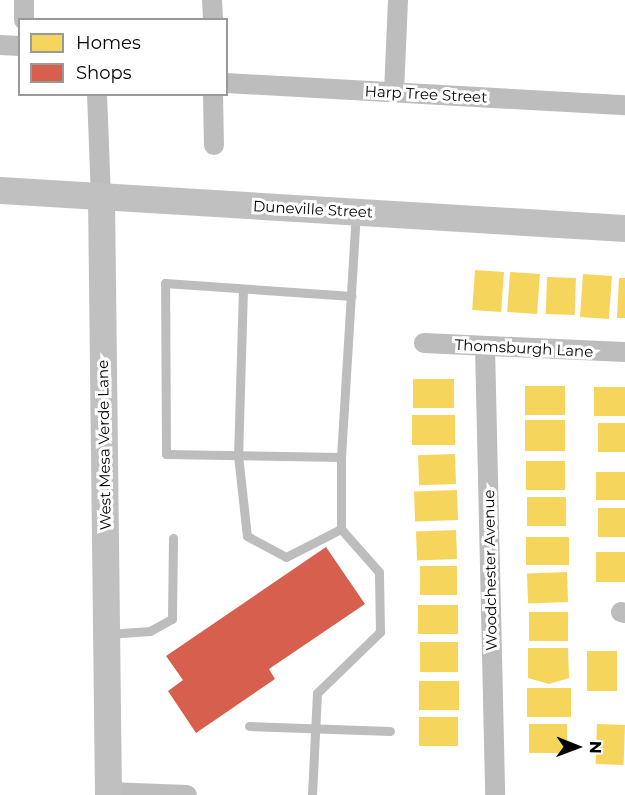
<!DOCTYPE html>
<style>
body{margin:0}
#map{position:relative;width:625px;height:795px;overflow:hidden;background:#fff;font-family:Montserrat,sans-serif}
div>[style]{position:absolute}
[style*='--x']{left:calc(var(--x)*1px);top:calc(var(--y)*1px);width:calc(var(--w)*1px);rotate:calc(var(--a)*1deg)}
.homes>*{inset:0;background:#f6d55c;transform-origin:0 0}
.shops>*{inset:0;background:#d6604d}
.lane>*{height:9px;margin:-4.5px;padding:0 4.5px;transform-origin:4.5px;border-radius:4.5px;background:#bdbdbd}
.street>*{height:20px;margin:-10px;padding:0 10px;transform-origin:10px;border-radius:10px;background:#bdbdbd}
.secondary>*{height:27px;margin:-13.5px;padding:0 13.5px;transform-origin:13.5px;border-radius:13.5px;background:#c0c0c0}
span{translate:-50% -50%;white-space:nowrap;text-align:center;line-height:1.15;-webkit-text-stroke:6px #fff;paint-order:stroke}
.street-label{font-size:15px;color:#000}
.legend{position:absolute;left:18px;top:18px;width:210px;height:78px;box-sizing:border-box;background:#fff;border:2px solid #999;margin:0;padding:8px 10px;list-style:none;font-size:18px;color:#000}
.legend li{display:flex;align-items:center;gap:12px;height:30px}
.legend b{width:30px;border:2px solid #999}
.north{position:absolute;left:547px;top:717px;width:60px;height:60px;-webkit-text-stroke:4px #fff;paint-order:stroke;rotate:91deg;font-size:16px;font-weight:700;line-height:24px;text-align:center;color:#000}
.north::after{content:'';display:block;margin:auto;width:21px;height:27px;background:#000;clip-path:polygon(50% 0,100% 100%,50% 72%,0 100%)}
</style>
<div id="map">
<div class="homes">
<div style="left:475px;top:270px;width:29px;height:40px;rotate:4deg"></div>
<div style="left:510px;top:272px;width:30px;height:40px;rotate:4deg"></div>
<div style="left:583px;top:274px;width:29px;height:43px;rotate:4deg"></div>
<div style="left:547px;top:277px;width:29px;height:37px;rotate:2deg"></div>
<div style="clip-path:polygon(619px 278px,625px 278px,625px 318px,617px 318px)"></div>
<div style="left:413px;top:379px;width:41px;height:29px"></div>
<div style="left:525px;top:386px;width:40px;height:29px"></div>
<div style="left:594px;top:387px;width:31px;height:29px"></div>
<div style="left:412px;top:415px;width:43px;height:30px"></div>
<div style="left:565px;top:420px;width:31px;height:40px;rotate:90deg"></div>
<div style="left:598px;top:423px;width:27px;height:29px"></div>
<div style="left:455px;top:454px;width:30px;height:37px;rotate:88deg"></div>
<div style="left:526px;top:461px;width:39px;height:29px"></div>
<div style="left:596px;top:472px;width:29px;height:28px"></div>
<div style="left:457px;top:490px;width:30px;height:43px;rotate:88deg"></div>
<div style="left:527px;top:497px;width:39px;height:29px"></div>
<div style="left:598px;top:508px;width:27px;height:29px"></div>
<div style="left:456px;top:530px;width:29px;height:40px;rotate:88deg"></div>
<div style="left:526px;top:537px;width:43px;height:28px"></div>
<div style="left:596px;top:552px;width:29px;height:30px"></div>
<div style="left:420px;top:566px;width:37px;height:29px"></div>
<div style="left:567px;top:572px;width:30px;height:40px;rotate:88deg"></div>
<div style="left:418px;top:605px;width:40px;height:29px"></div>
<div style="left:529px;top:612px;width:39px;height:29px"></div>
<div style="left:420px;top:642px;width:38px;height:30px"></div>
<div style="clip-path:polygon(528px 648px,568px 648px,569px 678px,549px 684px,528px 678px)"></div>
<div style="left:587px;top:651px;width:30px;height:40px"></div>
<div style="left:459px;top:681px;width:29px;height:40px;rotate:90deg"></div>
<div style="left:527px;top:688px;width:44px;height:29px"></div>
<div style="left:458px;top:717px;width:29px;height:39px;rotate:90deg"></div>
<div style="left:529px;top:724px;width:38px;height:29px"></div>
<div style="left:597px;top:724px;width:28px;height:40px;rotate:2deg"></div>
</div>
<div class="shops">
<div style="clip-path:polygon(326px 547px,365px 604px,269px 669px,275px 679px,196px 733px,168px 691px,183px 680px,166px 656px)"></div>
</div>
<div class="lane">
<div style="--x:243;--y:289;--w:166;--a:91.7"></div>
<div style="--x:238;--y:455;--w:81;--a:83.7"></div>
<div style="--x:247;--y:536;--w:44;--a:28.3"></div>
<div style="--x:286;--y:557;--w:62;--a:-27"></div>
<div style="--x:341;--y:457;--w:175;--a:-179"></div>
<div style="--x:166;--y:454;--w:171;--a:-90.3"></div>
<div style="--x:165;--y:283;--w:187;--a:4"></div>
<div style="--x:108;--y:634;--w:42;--a:-4.1"></div>
<div style="--x:150;--y:631;--w:25;--a:-29"></div>
<div style="--x:172;--y:619;--w:81;--a:-89.3"></div>
<div style="--x:249;--y:726;--w:141;--a:2"></div>
<div style="--x:312;--y:795;--w:102;--a:-87.2"></div>
<div style="--x:317;--y:693;--w:88;--a:-44.1"></div>
<div style="--x:380;--y:632;--w:60;--a:-91"></div>
<div style="--x:379;--y:572;--w:57;--a:-131.5"></div>
<div style="--x:341;--y:529;--w:72;--a:-90"></div>
<div style="--x:341;--y:457;--w:243;--a:-86.5"></div>
</div>
<div class="street">
<div style="--x:24;--y:0;--w:20;--a:90"></div>
<div style="--x:212;--y:0;--w:20;--a:87"></div>
<div style="--x:0;--y:45;--w:20;--a:3"></div>
<div style="--x:226;--y:83;--w:400;--a:3.2"></div>
<div style="--x:394;--y:92;--w:92;--a:-87.5"></div>
<div style="--x:97;--y:94;--w:103;--a:87.8"></div>
<div style="--x:213;--y:94;--w:51;--a:88.9"></div>
<div style="--x:424;--y:343;--w:201;--a:2.6"></div>
<div style="--x:485;--y:346;--w:449;--a:88.7"></div>
<div style="--x:621;--y:612;--w:4;--a:14"></div>
<div style="--x:108;--y:792;--w:79;--a:2.2"></div>
</div>
<div class="secondary">
<div style="--x:0;--y:190;--w:626;--a:3.48"></div>
<div style="--x:101;--y:197;--w:598;--a:89.33"></div>
</div>
<div class="street-label">
<span style="left:426px;top:94px;rotate:3deg">Harp Tree Street</span>
<span style="left:313px;top:209px;rotate:3deg">Duneville Street</span>
<span style="left:524px;top:348px;rotate:3deg">Thomsburgh Lane</span>
<span style="left:104px;top:445px;rotate:-91deg">West Mesa Verde Lane</span>
<span style="left:490px;top:570px;rotate:-91deg">Woodchester Avenue</span>
</div>
<ul class="legend">
<li><b style="height:16px;background:#f6d55c"></b>Homes</li>
<li><b style="height:16px;background:#d6604d"></b>Shops</li>
</ul>
<div class="north">N</div>
</div>
